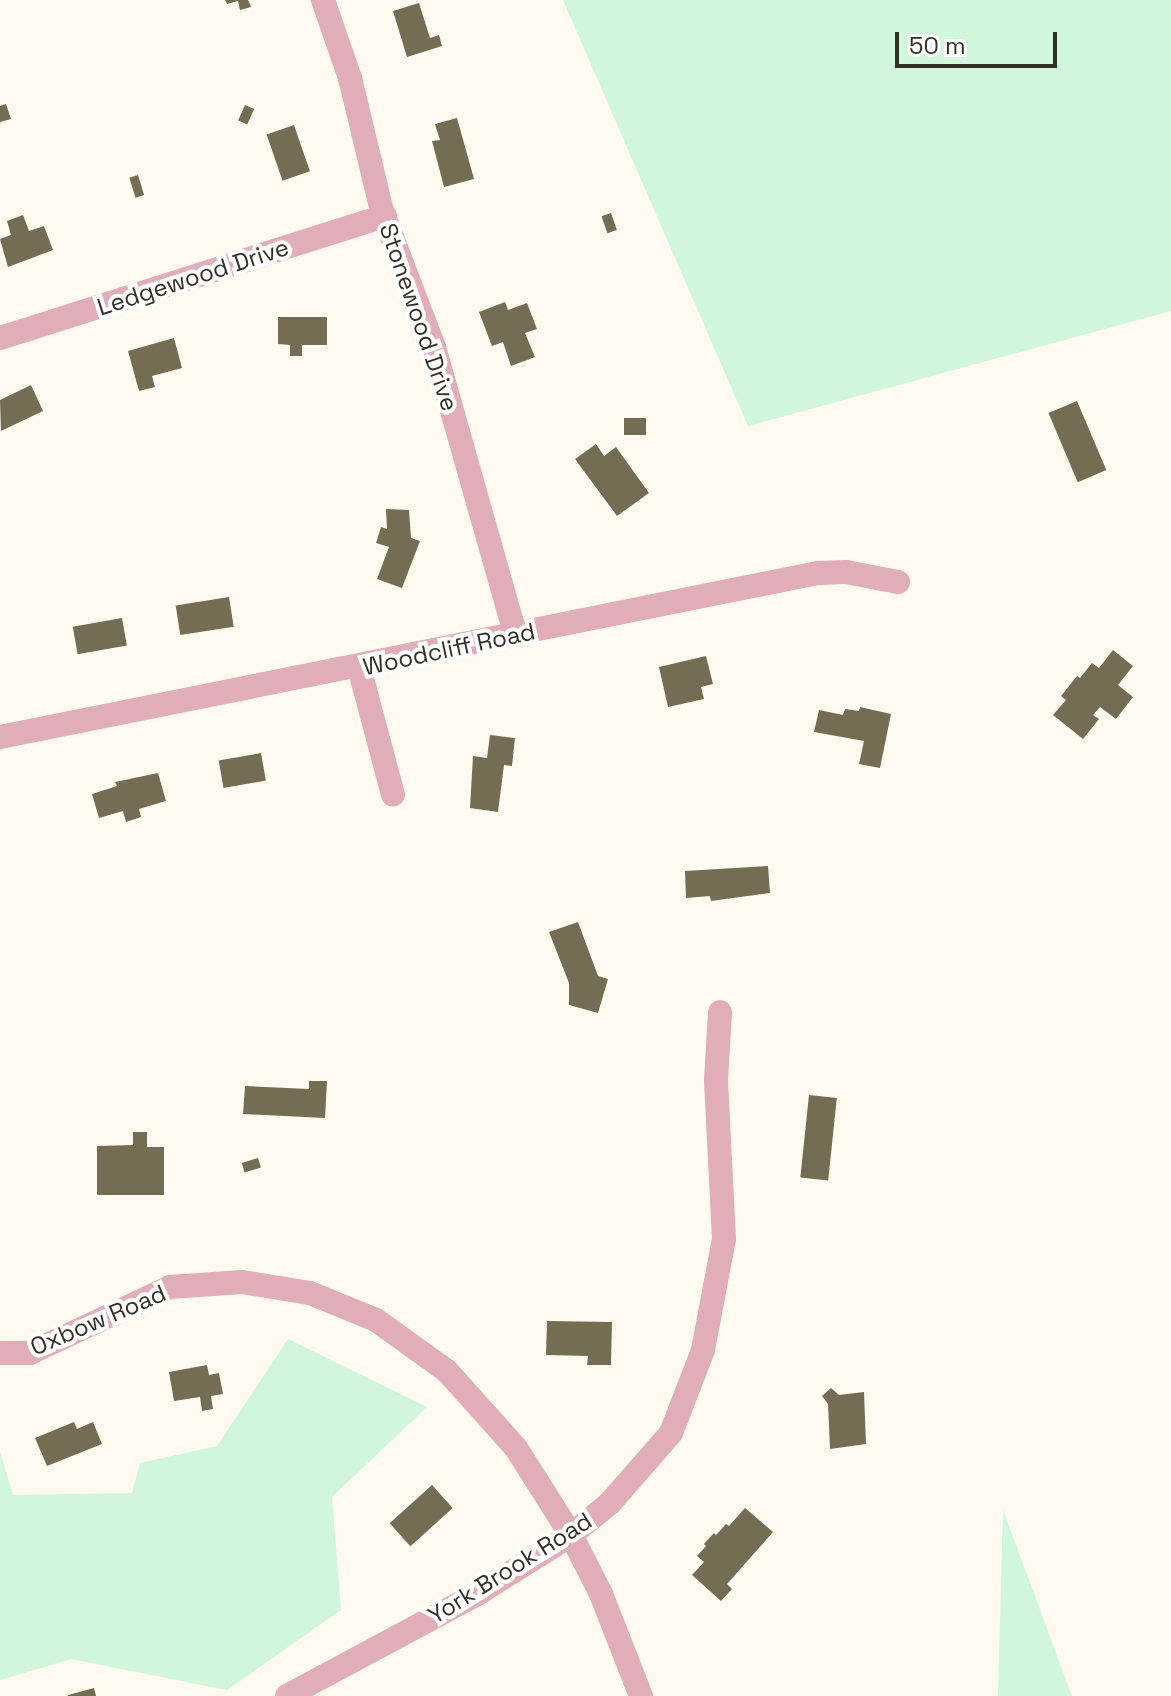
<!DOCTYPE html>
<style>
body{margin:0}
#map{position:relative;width:1171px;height:1696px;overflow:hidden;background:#fefaef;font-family:"Space Grotesk",sans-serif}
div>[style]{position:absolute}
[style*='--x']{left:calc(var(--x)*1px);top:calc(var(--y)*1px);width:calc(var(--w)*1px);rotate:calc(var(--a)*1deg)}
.green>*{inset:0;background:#d0f6dc}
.building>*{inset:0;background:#746c53;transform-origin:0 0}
.minor>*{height:24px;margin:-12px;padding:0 12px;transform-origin:12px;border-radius:12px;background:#e0adb8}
span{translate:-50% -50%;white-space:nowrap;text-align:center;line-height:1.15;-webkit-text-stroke:8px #fff;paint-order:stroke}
.street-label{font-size:24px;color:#322f24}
.scale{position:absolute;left:895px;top:32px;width:162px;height:36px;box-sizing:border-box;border:4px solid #322f24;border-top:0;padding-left:10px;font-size:24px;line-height:28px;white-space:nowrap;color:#322f24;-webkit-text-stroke:6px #fff;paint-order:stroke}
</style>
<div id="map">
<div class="green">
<div style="clip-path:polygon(563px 0,1171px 0,1171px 311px,748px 426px)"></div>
<div style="clip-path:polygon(288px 1339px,427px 1407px,332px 1497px,341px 1610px,227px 1690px,71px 1659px,0 1680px,0 1451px,13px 1495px,132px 1493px,140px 1463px,217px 1446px)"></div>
<div style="clip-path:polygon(1003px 1510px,1072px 1696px,998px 1696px)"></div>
</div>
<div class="building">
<div style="clip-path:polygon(225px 0,248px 0,251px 7px,240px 10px,238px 1px,227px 4px)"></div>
<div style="clip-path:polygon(419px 3px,430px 38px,439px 35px,442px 46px,407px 57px,393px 11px)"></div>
<div style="clip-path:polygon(6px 104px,11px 119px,0 122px,0 106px)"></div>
<div style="left:245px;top:105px;width:10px;height:17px;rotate:24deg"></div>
<div style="clip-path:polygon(457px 118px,474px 179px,444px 187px,432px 141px,440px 140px,435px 124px)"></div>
<div style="left:294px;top:125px;width:49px;height:29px;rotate:71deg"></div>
<div style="left:138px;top:175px;width:21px;height:9px;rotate:73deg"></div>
<div style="left:611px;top:213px;width:18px;height:10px;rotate:71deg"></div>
<div style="clip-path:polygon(23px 215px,29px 231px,44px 226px,53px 250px,8px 267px,0 239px,11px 235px,7px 221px)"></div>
<div style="clip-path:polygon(505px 302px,508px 310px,527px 303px,537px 329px,525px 333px,535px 357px,511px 366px,503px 342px,492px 346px,479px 312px)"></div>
<div style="clip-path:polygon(278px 317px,327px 317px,327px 345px,302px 345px,302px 356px,290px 356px,290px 345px,278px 344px)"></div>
<div style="clip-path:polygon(174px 338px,182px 368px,152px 376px,155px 387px,139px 391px,128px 351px)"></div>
<div style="clip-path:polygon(31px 385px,43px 411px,1px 431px,0 400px)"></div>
<div style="left:1077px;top:401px;width:75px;height:31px;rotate:67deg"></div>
<div style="left:624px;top:418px;width:22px;height:17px"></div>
<div style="clip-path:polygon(596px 444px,604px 456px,616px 447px,649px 493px,617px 516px,575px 459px)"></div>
<div style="clip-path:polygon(386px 509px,409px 510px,411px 538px,420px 541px,402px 588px,377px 579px,389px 547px,376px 543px,381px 527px,387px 529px)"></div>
<div style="left:229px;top:597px;width:30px;height:54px;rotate:81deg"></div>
<div style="left:122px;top:618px;width:28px;height:50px;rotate:80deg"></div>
<div style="clip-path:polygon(1113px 650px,1133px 666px,1118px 685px,1133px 697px,1116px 719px,1100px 707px,1093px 715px,1099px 719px,1083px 739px,1053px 715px,1066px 700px,1061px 696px,1077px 676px,1080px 678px,1092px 663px,1099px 668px)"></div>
<div style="clip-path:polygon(706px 656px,713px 684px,701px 687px,704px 699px,668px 707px,659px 667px)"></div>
<div style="clip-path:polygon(860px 707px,891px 714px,880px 768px,859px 764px,864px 741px,814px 732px,819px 710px,843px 715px,845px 709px,859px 711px)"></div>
<div style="clip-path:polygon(490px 735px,515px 738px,512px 766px,504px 765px,498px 812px,470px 808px,473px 756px,487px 758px)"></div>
<div style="left:261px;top:753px;width:28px;height:43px;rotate:80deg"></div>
<div style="clip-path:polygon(158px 773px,166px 801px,139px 809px,141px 817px,126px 822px,123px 811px,99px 818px,92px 794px,117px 786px,115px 782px)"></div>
<div style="clip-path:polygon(768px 866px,770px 893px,711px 901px,710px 896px,686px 898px,685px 871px)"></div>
<div style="clip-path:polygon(578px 922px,598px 976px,608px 979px,598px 1013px,569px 1005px,569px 983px,549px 932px)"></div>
<div style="clip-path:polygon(309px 1081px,327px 1081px,325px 1118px,243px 1114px,245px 1086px,309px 1089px)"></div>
<div style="left:809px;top:1095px;width:28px;height:83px;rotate:6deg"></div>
<div style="clip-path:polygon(133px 1132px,147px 1132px,147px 1147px,164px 1147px,164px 1195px,97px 1195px,97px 1146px,133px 1145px)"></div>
<div style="left:258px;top:1158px;width:10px;height:17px;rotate:73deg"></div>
<div style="clip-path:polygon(547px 1321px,612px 1322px,611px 1365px,587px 1365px,588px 1356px,546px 1355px)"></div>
<div style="clip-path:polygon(207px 1365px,209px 1375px,219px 1373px,223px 1394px,211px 1396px,213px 1409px,202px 1411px,200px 1397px,174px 1401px,169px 1372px)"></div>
<div style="clip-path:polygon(831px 1388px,839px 1395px,864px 1392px,866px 1444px,830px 1449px,828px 1404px,822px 1396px)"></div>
<div style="clip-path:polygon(74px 1422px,77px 1429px,93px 1422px,102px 1444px,47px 1466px,35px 1438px)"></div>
<div style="left:432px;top:1485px;width:31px;height:57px;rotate:48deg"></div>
<div style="clip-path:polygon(745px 1508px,773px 1532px,727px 1584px,732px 1589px,721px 1601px,692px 1575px,704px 1562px,697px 1556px,706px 1546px,704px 1544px,714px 1533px,716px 1535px,726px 1524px,729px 1526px)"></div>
<div style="clip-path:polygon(94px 1688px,96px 1696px,68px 1696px,68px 1695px)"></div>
</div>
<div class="minor">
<div style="--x:323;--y:0;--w:83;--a:70.9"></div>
<div style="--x:350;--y:78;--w:137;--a:76.5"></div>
<div style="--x:382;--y:211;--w:146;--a:69.1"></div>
<div style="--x:434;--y:347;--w:298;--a:74.2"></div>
<div style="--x:0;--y:338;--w:404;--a:-17.6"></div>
<div style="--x:359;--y:667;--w:132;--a:75.1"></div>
<div style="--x:0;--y:737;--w:834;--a:-11.34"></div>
<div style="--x:818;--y:573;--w:28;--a:-2"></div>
<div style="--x:846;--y:572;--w:53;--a:10.9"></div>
<div style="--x:0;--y:1353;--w:30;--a:0"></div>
<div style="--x:30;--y:1353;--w:155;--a:-25.2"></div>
<div style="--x:170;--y:1287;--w:72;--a:-4"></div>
<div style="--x:242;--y:1282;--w:69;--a:9.2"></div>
<div style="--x:310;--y:1293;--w:71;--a:22.2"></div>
<div style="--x:376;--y:1320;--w:87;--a:35.7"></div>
<div style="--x:447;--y:1371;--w:103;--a:48.1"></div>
<div style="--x:516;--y:1448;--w:103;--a:57.7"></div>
<div style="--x:571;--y:1535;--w:66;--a:63"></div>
<div style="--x:601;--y:1594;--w:110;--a:68.6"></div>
<div style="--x:287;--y:1696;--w:216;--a:-28.2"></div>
<div style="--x:477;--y:1594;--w:111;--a:-32.1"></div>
<div style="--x:571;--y:1535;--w:50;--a:-39.4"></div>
<div style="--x:610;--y:1503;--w:93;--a:-48.9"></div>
<div style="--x:671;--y:1433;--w:89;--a:-68.9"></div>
<div style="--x:703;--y:1350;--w:113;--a:-79.3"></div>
<div style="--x:724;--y:1239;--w:159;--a:-92.9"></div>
<div style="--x:716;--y:1080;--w:68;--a:-86.6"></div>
</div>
<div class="street-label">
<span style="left:193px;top:277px;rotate:-18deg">Ledgewood Drive</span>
<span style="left:419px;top:317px;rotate:71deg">Stonewood Drive</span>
<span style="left:449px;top:649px;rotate:-12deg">Woodcliff Road</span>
<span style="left:98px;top:1320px;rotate:-23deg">Oxbow Road</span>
<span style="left:510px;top:1568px;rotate:-32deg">York Brook Road</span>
</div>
<div class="scale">50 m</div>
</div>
